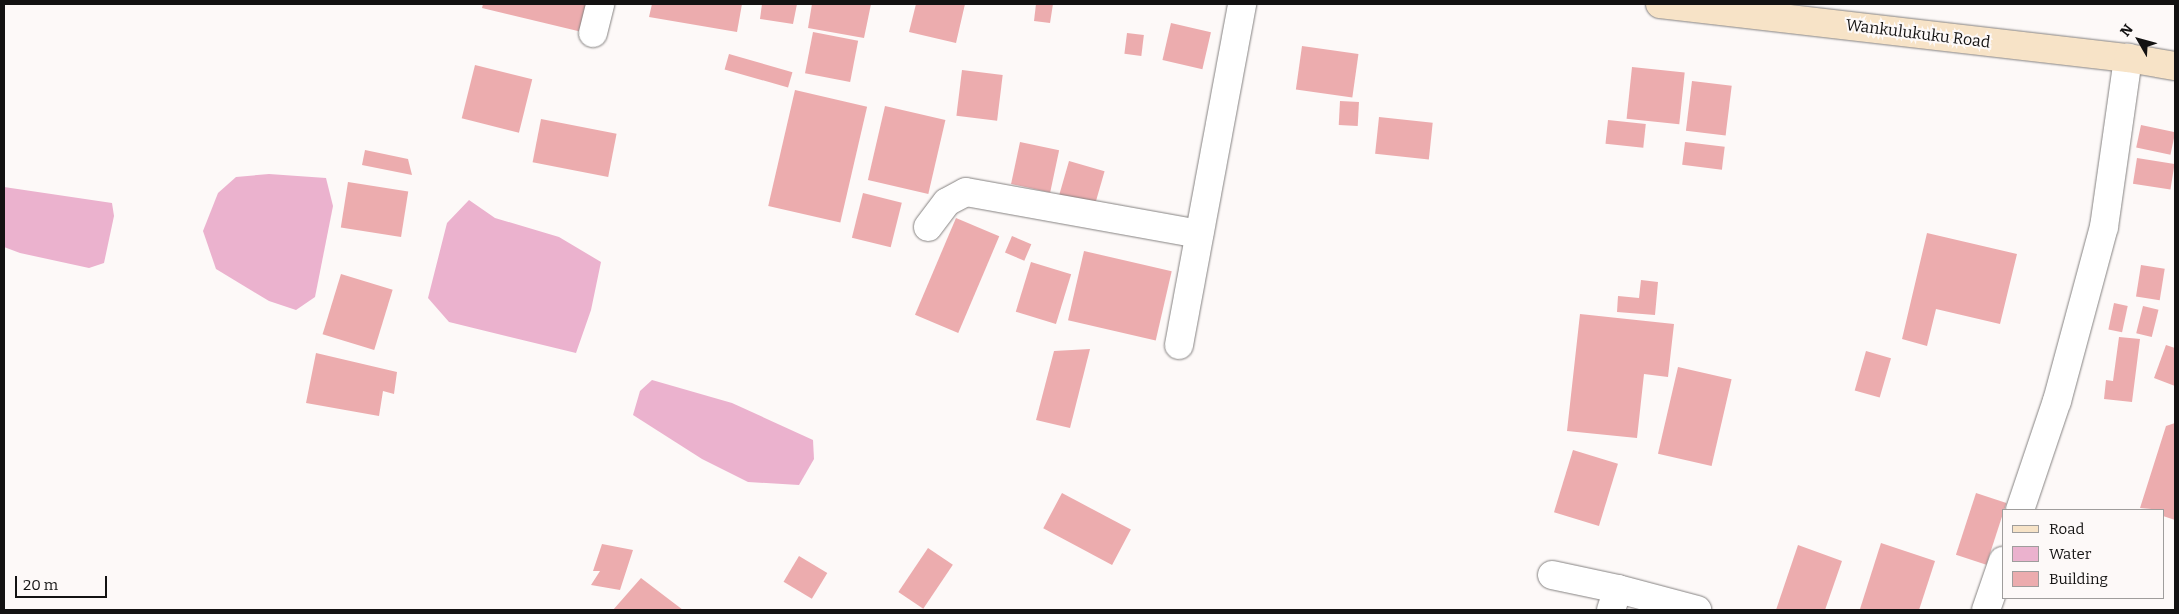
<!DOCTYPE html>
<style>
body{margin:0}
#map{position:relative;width:2179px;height:614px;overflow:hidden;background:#fdf9f8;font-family:Bitter,serif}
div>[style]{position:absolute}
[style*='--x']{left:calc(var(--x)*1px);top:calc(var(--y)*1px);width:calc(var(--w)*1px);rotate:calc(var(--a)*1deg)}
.water>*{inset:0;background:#ebb2ce}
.building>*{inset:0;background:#ecacae;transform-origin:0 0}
.roads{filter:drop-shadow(0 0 1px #858281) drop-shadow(0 0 1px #858281)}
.minor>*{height:28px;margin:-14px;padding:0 14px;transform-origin:14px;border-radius:14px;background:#fff}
.major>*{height:28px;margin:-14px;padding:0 14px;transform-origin:14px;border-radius:14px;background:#f7e3c7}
span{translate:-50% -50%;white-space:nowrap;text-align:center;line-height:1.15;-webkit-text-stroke:4px #fdf9f8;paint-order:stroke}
.street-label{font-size:16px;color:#131212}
.frame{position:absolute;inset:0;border:5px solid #131212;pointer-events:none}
.legend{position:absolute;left:2002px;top:509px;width:162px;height:90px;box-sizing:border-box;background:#fdf9f8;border:1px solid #9f9d9c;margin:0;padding:6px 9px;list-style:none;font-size:15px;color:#131212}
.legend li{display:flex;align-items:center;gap:10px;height:25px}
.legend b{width:25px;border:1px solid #9f9d9c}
.north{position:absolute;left:2114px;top:15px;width:50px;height:50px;-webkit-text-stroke:4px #fdf9f8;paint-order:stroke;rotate:308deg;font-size:14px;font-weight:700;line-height:20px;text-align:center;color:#131212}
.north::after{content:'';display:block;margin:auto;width:18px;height:22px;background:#131212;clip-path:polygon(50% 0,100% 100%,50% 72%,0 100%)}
.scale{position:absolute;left:15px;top:576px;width:92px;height:22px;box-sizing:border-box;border:2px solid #131212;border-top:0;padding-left:6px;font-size:15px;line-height:18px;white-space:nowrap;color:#131212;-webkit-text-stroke:4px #fdf9f8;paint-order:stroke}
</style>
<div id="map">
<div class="water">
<div style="clip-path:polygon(269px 174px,326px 178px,333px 206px,315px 297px,296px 310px,269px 301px,216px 269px,203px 231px,218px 193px,236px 177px)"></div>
<div style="clip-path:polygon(4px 187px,112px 203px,114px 216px,104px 263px,89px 268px,20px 253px,4px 247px)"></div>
<div style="clip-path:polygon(469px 200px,495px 218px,559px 237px,601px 262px,591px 310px,576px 353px,449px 322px,428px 298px,447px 223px)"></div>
<div style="clip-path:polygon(652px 380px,732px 403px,813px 440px,814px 459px,799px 485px,748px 482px,702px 459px,633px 415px,640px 391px)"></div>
</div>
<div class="building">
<div style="clip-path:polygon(483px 4px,589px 4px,582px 32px,482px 8px)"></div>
<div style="clip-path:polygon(652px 4px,742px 4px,737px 32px,649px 17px)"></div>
<div style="clip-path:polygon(762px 4px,797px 4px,793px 24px,760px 19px)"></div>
<div style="clip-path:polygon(812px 4px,871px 4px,864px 38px,808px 28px)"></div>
<div style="clip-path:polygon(916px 4px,965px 4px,956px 43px,909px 32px)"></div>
<div style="clip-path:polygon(1036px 4px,1053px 4px,1050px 23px,1034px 21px)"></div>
<div style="left:1171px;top:23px;width:41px;height:38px;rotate:13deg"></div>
<div style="left:813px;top:32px;width:46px;height:42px;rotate:11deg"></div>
<div style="left:1127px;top:33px;width:17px;height:21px;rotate:7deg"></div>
<div style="left:1302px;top:46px;width:57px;height:44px;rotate:8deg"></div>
<div style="left:729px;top:54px;width:66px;height:16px;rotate:16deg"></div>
<div style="left:475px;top:65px;width:59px;height:55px;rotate:14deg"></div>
<div style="left:1632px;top:67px;width:53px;height:52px;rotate:6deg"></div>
<div style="left:962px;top:70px;width:41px;height:46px;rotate:7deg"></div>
<div style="left:1692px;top:81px;width:40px;height:50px;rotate:7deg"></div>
<div style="left:795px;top:90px;width:74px;height:119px;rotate:13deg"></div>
<div style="left:1340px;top:101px;width:19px;height:24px;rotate:3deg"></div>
<div style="left:885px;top:106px;width:62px;height:76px;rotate:13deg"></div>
<div style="left:1379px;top:117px;width:54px;height:37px;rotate:6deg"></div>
<div style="left:541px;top:119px;width:77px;height:44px;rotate:11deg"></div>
<div style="left:1608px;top:120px;width:38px;height:24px;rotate:6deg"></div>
<div style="left:2141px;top:125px;width:35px;height:23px;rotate:12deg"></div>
<div style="left:1020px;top:142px;width:40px;height:43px;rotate:12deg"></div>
<div style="left:1685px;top:142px;width:40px;height:23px;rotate:7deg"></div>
<div style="clip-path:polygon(365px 150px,408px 159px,412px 175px,362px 165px)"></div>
<div style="left:2137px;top:158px;width:38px;height:26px;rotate:9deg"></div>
<div style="left:1069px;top:161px;width:37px;height:36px;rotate:16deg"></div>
<div style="left:348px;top:182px;width:61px;height:46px;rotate:9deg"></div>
<div style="left:863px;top:193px;width:40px;height:46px;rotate:14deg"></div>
<div style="left:956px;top:218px;width:47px;height:105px;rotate:23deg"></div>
<div style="clip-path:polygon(1927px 233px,2017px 254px,2000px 324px,1936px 309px,1927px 346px,1902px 339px)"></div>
<div style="left:1012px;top:236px;width:21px;height:18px;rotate:23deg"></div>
<div style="left:1084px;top:251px;width:90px;height:71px;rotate:13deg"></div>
<div style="left:1031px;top:262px;width:42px;height:52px;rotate:17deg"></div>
<div style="left:2141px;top:265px;width:24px;height:32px;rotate:9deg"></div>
<div style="left:341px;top:274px;width:54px;height:63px;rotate:17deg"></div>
<div style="clip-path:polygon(1641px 280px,1658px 282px,1655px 315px,1617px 312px,1618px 296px,1639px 298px)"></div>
<div style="left:2114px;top:303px;width:14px;height:27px;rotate:12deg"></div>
<div style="left:2143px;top:306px;width:16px;height:28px;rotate:14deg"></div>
<div style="clip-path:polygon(1580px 314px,1674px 324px,1668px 377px,1644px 374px,1637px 438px,1567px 431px)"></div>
<div style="clip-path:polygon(2119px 337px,2140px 339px,2132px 402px,2104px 399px,2106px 380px,2113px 381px)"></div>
<div style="clip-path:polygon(2166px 345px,2175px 348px,2175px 386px,2154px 378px)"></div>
<div style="clip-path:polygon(1090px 349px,1070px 428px,1036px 420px,1054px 351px)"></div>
<div style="left:1866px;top:351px;width:26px;height:41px;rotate:16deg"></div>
<div style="clip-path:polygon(316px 353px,397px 372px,394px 394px,383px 391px,379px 416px,306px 403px)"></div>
<div style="left:1678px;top:367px;width:55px;height:89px;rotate:13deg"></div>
<div style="clip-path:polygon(2175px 423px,2175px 520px,2163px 516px,2163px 510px,2140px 508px,2166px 426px)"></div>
<div style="left:1573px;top:450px;width:47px;height:65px;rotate:17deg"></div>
<div style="left:1062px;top:493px;width:78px;height:40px;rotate:28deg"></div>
<div style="left:1976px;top:493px;width:32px;height:65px;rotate:18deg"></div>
<div style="clip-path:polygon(1881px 543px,1935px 561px,1919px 610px,1860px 609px)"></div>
<div style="clip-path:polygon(602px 544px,633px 550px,620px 590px,591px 585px,600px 571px,593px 571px)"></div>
<div style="clip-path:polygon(1798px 545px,1842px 561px,1825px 610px,1776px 610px)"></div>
<div style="left:928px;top:548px;width:30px;height:53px;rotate:34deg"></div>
<div style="left:799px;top:556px;width:33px;height:30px;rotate:31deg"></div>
<div style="clip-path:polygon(641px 578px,683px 610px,613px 610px)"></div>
</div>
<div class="roads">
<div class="minor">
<div style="--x:593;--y:33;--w:30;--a:-76"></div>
<div style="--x:928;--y:227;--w:31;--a:-53"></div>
<div style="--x:947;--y:202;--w:21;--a:-28"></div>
<div style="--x:966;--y:192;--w:237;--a:10.2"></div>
<div style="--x:1179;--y:345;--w:347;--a:-79.5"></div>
<div style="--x:2020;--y:510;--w:115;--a:-71.3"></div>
<div style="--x:2057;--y:401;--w:180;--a:-74.9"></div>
<div style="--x:2104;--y:227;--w:171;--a:-81.9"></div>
<div style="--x:1552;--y:575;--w:67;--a:12"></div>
<div style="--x:1618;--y:589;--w:82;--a:14.9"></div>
<div style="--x:1611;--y:610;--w:22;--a:-72"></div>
<div style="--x:1986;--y:610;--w:52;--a:-70.9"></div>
</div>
<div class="major">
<div style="--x:1660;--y:4;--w:471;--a:6.6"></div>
<div style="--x:2128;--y:58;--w:48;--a:9.7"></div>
</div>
</div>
<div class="street-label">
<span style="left:1918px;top:34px;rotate:7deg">Wankulukuku Road</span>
</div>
<div class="frame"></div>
<ul class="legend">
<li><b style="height:6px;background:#f7e3c7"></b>Road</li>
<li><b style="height:14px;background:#ebb2ce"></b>Water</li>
<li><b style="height:14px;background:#ecacae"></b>Building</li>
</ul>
<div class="north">N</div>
<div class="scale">20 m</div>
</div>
